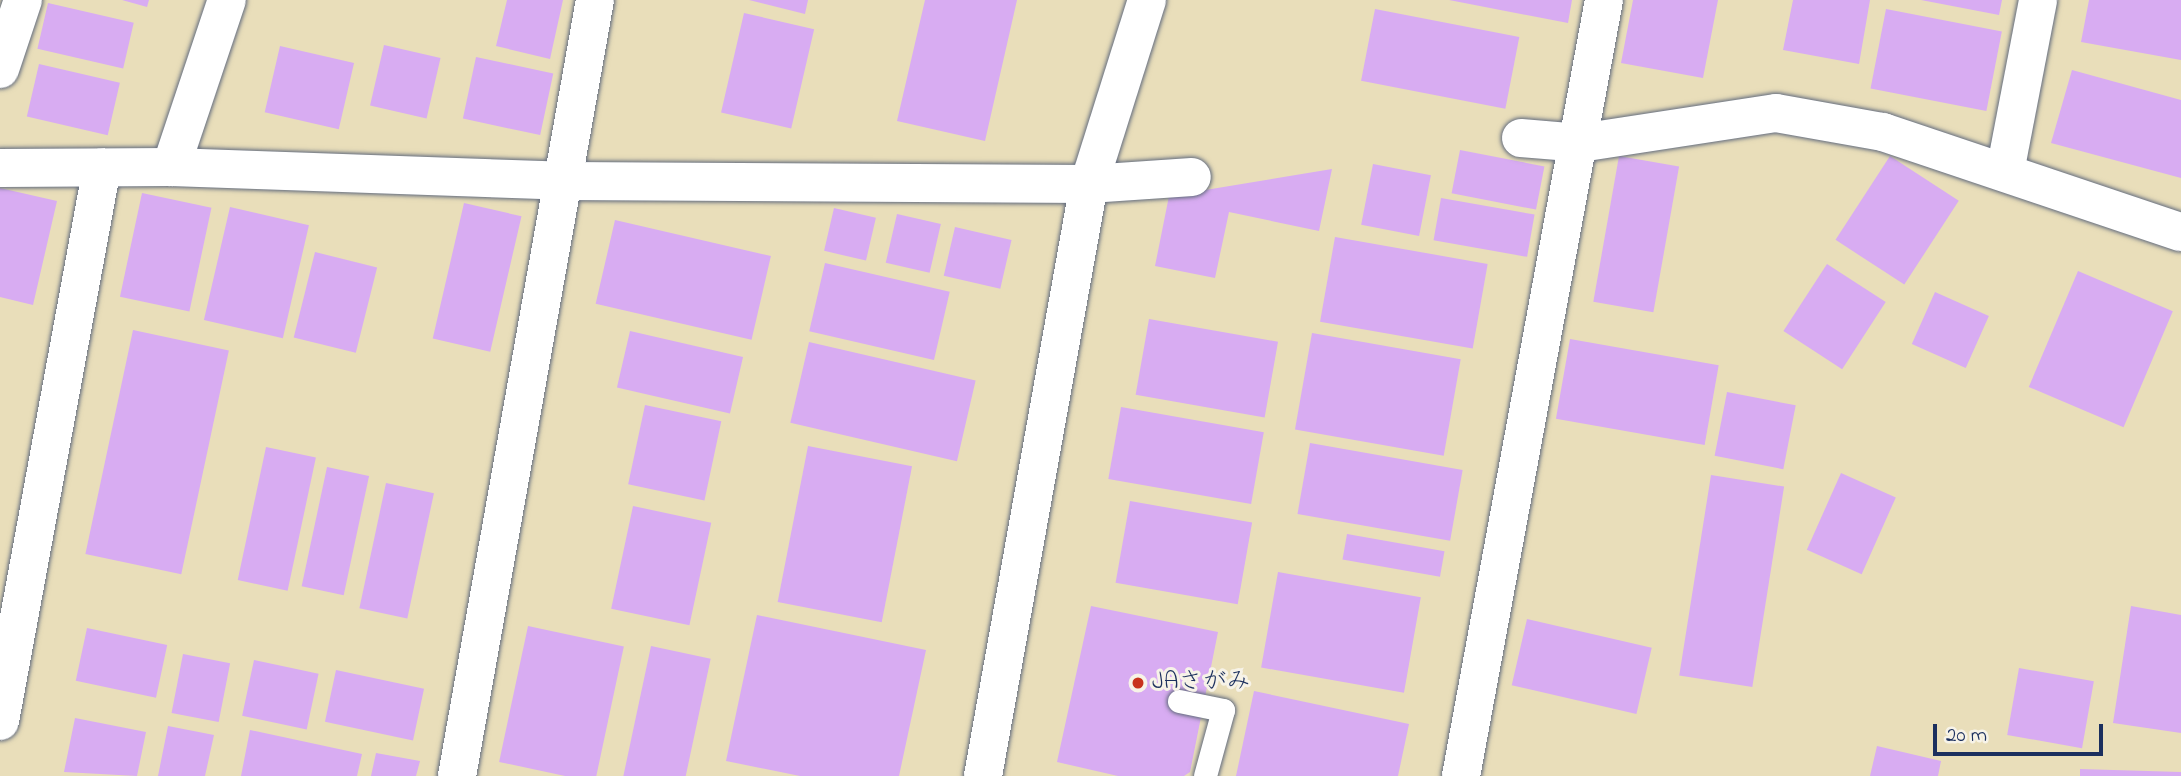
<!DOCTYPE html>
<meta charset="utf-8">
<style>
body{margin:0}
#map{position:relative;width:2181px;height:776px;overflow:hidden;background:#e9deba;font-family:"Indie Flower","Klee One",sans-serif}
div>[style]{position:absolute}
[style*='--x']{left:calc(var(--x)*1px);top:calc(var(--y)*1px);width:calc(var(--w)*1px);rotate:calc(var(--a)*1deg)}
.building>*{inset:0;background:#d8acf2;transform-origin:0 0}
.roads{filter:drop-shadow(0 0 2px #636c7e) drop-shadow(0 0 2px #636c7e)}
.service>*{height:23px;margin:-11.5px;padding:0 11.5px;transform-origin:11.5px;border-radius:11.5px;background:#fff}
.minor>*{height:38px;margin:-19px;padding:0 19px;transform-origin:19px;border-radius:19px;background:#fff}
.tertiary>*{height:38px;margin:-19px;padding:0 19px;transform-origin:19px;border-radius:19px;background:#fff}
.dots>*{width:19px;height:19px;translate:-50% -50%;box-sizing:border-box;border:4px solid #f7f3e8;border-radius:50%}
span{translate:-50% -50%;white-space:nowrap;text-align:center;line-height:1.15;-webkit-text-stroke:6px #f7f3e8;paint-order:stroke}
.poi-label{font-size:24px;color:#1b2f5e}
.left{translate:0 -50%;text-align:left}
.scale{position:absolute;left:1933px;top:724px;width:170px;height:32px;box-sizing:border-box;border:4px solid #1b2f5e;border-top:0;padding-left:9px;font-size:21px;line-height:24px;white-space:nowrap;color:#1b2f5e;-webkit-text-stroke:5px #f7f3e8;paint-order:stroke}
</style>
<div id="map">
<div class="building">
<div style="clip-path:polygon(122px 0,149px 0,147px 7px)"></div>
<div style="clip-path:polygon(507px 0,563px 0,550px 59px,496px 46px)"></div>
<div style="clip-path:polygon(749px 0,808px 0,805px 14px)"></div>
<div style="clip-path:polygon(925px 0,1017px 0,985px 141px,897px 121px)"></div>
<div style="clip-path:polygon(1449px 0,1572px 0,1568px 23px)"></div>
<div style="clip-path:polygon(1633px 0,1718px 0,1703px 78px,1621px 63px)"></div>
<div style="clip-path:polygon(1793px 0,1870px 0,1859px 64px,1783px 50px)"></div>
<div style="clip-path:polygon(1921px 0,2002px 0,1999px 15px)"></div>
<div style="clip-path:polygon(2089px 0,2181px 0,2181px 60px,2081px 42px)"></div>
<div style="left:48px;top:3px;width:88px;height:47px;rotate:13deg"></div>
<div style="left:1375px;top:9px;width:147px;height:73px;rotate:11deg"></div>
<div style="left:1886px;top:9px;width:118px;height:81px;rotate:11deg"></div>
<div style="left:744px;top:13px;width:72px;height:102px;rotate:13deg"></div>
<div style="left:384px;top:45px;width:58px;height:62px;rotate:13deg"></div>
<div style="left:280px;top:46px;width:76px;height:68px;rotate:13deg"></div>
<div style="left:476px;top:57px;width:79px;height:63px;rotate:12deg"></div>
<div style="left:39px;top:64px;width:83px;height:54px;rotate:13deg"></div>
<div style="clip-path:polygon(2072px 70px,2181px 100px,2181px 178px,2051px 143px)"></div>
<div style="left:1460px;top:150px;width:86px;height:44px;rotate:11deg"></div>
<div style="left:1619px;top:156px;width:61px;height:148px;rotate:10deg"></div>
<div style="left:1890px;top:156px;width:82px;height:100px;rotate:33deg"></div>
<div style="left:1373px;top:164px;width:59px;height:62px;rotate:11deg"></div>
<div style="clip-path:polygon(1332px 169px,1319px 231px,1229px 212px,1215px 278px,1155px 266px,1169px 196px)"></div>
<div style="clip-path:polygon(0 188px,57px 201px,33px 305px,0 297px)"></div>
<div style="left:142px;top:193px;width:71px;height:106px;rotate:12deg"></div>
<div style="left:1441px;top:198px;width:95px;height:43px;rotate:10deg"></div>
<div style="left:464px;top:203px;width:59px;height:139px;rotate:13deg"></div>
<div style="left:230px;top:207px;width:81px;height:116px;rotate:13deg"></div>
<div style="left:834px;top:208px;width:43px;height:44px;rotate:13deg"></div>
<div style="left:897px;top:214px;width:45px;height:50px;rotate:13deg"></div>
<div style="left:615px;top:220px;width:160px;height:86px;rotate:13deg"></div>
<div style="left:955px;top:227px;width:58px;height:50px;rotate:13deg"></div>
<div style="left:1335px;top:237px;width:155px;height:86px;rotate:10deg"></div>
<div style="left:315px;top:252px;width:64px;height:88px;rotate:14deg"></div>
<div style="left:825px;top:263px;width:128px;height:70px;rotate:13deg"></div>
<div style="left:1827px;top:264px;width:70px;height:80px;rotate:33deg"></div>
<div style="left:2078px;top:271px;width:103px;height:126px;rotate:23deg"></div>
<div style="left:1935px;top:292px;width:59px;height:57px;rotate:24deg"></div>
<div style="left:1149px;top:319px;width:131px;height:77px;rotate:10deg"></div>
<div style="left:133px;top:330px;width:98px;height:229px;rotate:12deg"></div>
<div style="left:630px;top:331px;width:116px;height:58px;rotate:13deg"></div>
<div style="left:1312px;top:333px;width:151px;height:98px;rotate:10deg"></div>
<div style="left:1570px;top:339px;width:151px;height:81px;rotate:10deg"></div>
<div style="left:809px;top:342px;width:171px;height:83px;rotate:13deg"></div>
<div style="left:1727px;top:392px;width:70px;height:65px;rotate:11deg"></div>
<div style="left:645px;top:405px;width:78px;height:81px;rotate:12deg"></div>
<div style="left:1121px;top:407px;width:145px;height:73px;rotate:10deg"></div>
<div style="left:1310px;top:443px;width:155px;height:72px;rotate:10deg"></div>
<div style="left:808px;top:446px;width:106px;height:159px;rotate:11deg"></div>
<div style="left:266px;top:447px;width:51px;height:136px;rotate:12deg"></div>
<div style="left:327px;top:467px;width:43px;height:122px;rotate:12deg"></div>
<div style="left:1841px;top:473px;width:60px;height:84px;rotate:24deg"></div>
<div style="left:1711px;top:475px;width:74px;height:203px;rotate:9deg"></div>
<div style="left:386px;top:483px;width:49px;height:128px;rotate:12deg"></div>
<div style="left:1130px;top:501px;width:124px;height:83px;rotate:10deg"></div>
<div style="left:633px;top:506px;width:80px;height:105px;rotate:12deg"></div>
<div style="left:1347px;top:534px;width:99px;height:26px;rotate:10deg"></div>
<div style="left:1278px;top:572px;width:145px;height:97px;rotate:10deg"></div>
<div style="clip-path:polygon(1091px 606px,1218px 632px,1190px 772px,1184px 776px,1118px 776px,1057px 762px)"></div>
<div style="clip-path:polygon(2131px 606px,2181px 615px,2181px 733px,2113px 723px)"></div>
<div style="clip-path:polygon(757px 615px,926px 650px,899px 776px,800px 776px,726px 761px)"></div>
<div style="left:1527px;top:619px;width:128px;height:68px;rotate:13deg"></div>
<div style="left:528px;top:626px;width:98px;height:139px;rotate:12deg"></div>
<div style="left:87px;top:628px;width:82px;height:54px;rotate:12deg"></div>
<div style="left:651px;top:646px;width:61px;height:133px;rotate:12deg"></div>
<div style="left:183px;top:654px;width:48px;height:60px;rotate:11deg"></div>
<div style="left:254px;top:660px;width:66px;height:57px;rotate:12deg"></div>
<div style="left:2019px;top:668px;width:76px;height:68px;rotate:10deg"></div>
<div style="left:336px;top:670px;width:90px;height:53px;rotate:12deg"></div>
<div style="clip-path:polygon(1254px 691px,1409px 724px,1398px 776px,1236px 776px)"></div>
<div style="clip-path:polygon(75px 718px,146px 732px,137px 776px,64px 772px)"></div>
<div style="clip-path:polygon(168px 726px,214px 735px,205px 776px,158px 776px)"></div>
<div style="clip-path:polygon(250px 730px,362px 754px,357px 776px,241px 776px)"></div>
<div style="clip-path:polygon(1877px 746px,1941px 761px,1938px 776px,1870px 776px)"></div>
<div style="clip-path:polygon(376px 753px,420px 761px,416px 776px,371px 776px)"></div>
<div style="clip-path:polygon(2080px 769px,2181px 772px,2181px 776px,2080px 776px)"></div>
</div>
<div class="roads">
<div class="service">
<div style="--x:1179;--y:701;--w:45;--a:11.6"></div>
<div style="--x:1223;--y:710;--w:68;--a:105.3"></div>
</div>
<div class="minor">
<div style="--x:0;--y:69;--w:73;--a:-71.6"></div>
<div style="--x:1521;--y:138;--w:59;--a:4.8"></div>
<div style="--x:1580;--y:143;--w:198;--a:-8.7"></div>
<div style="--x:1776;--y:113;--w:109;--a:10.1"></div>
<div style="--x:1883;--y:132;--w:314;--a:18.6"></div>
<div style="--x:171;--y:167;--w:176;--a:-71.5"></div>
<div style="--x:0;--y:168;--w:171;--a:-0.3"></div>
<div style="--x:171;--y:167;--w:393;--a:2"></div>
<div style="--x:564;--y:181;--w:525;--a:0.33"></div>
<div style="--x:1089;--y:184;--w:103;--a:-3.9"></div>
<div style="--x:2005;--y:172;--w:175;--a:-79.1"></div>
<div style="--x:0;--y:721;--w:563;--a:-79.57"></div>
<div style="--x:457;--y:776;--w:788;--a:-79.92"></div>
<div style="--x:1461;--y:776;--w:789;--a:-79.56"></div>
</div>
<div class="tertiary">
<div style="--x:983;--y:776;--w:601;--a:-79.85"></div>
<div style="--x:1089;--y:184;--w:193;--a:-72.5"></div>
</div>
</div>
<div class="dots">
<div style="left:1138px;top:683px;background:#c8321e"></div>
</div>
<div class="poi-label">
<span class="left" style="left:1152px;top:683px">JAさがみ</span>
</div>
<div class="scale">20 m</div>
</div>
